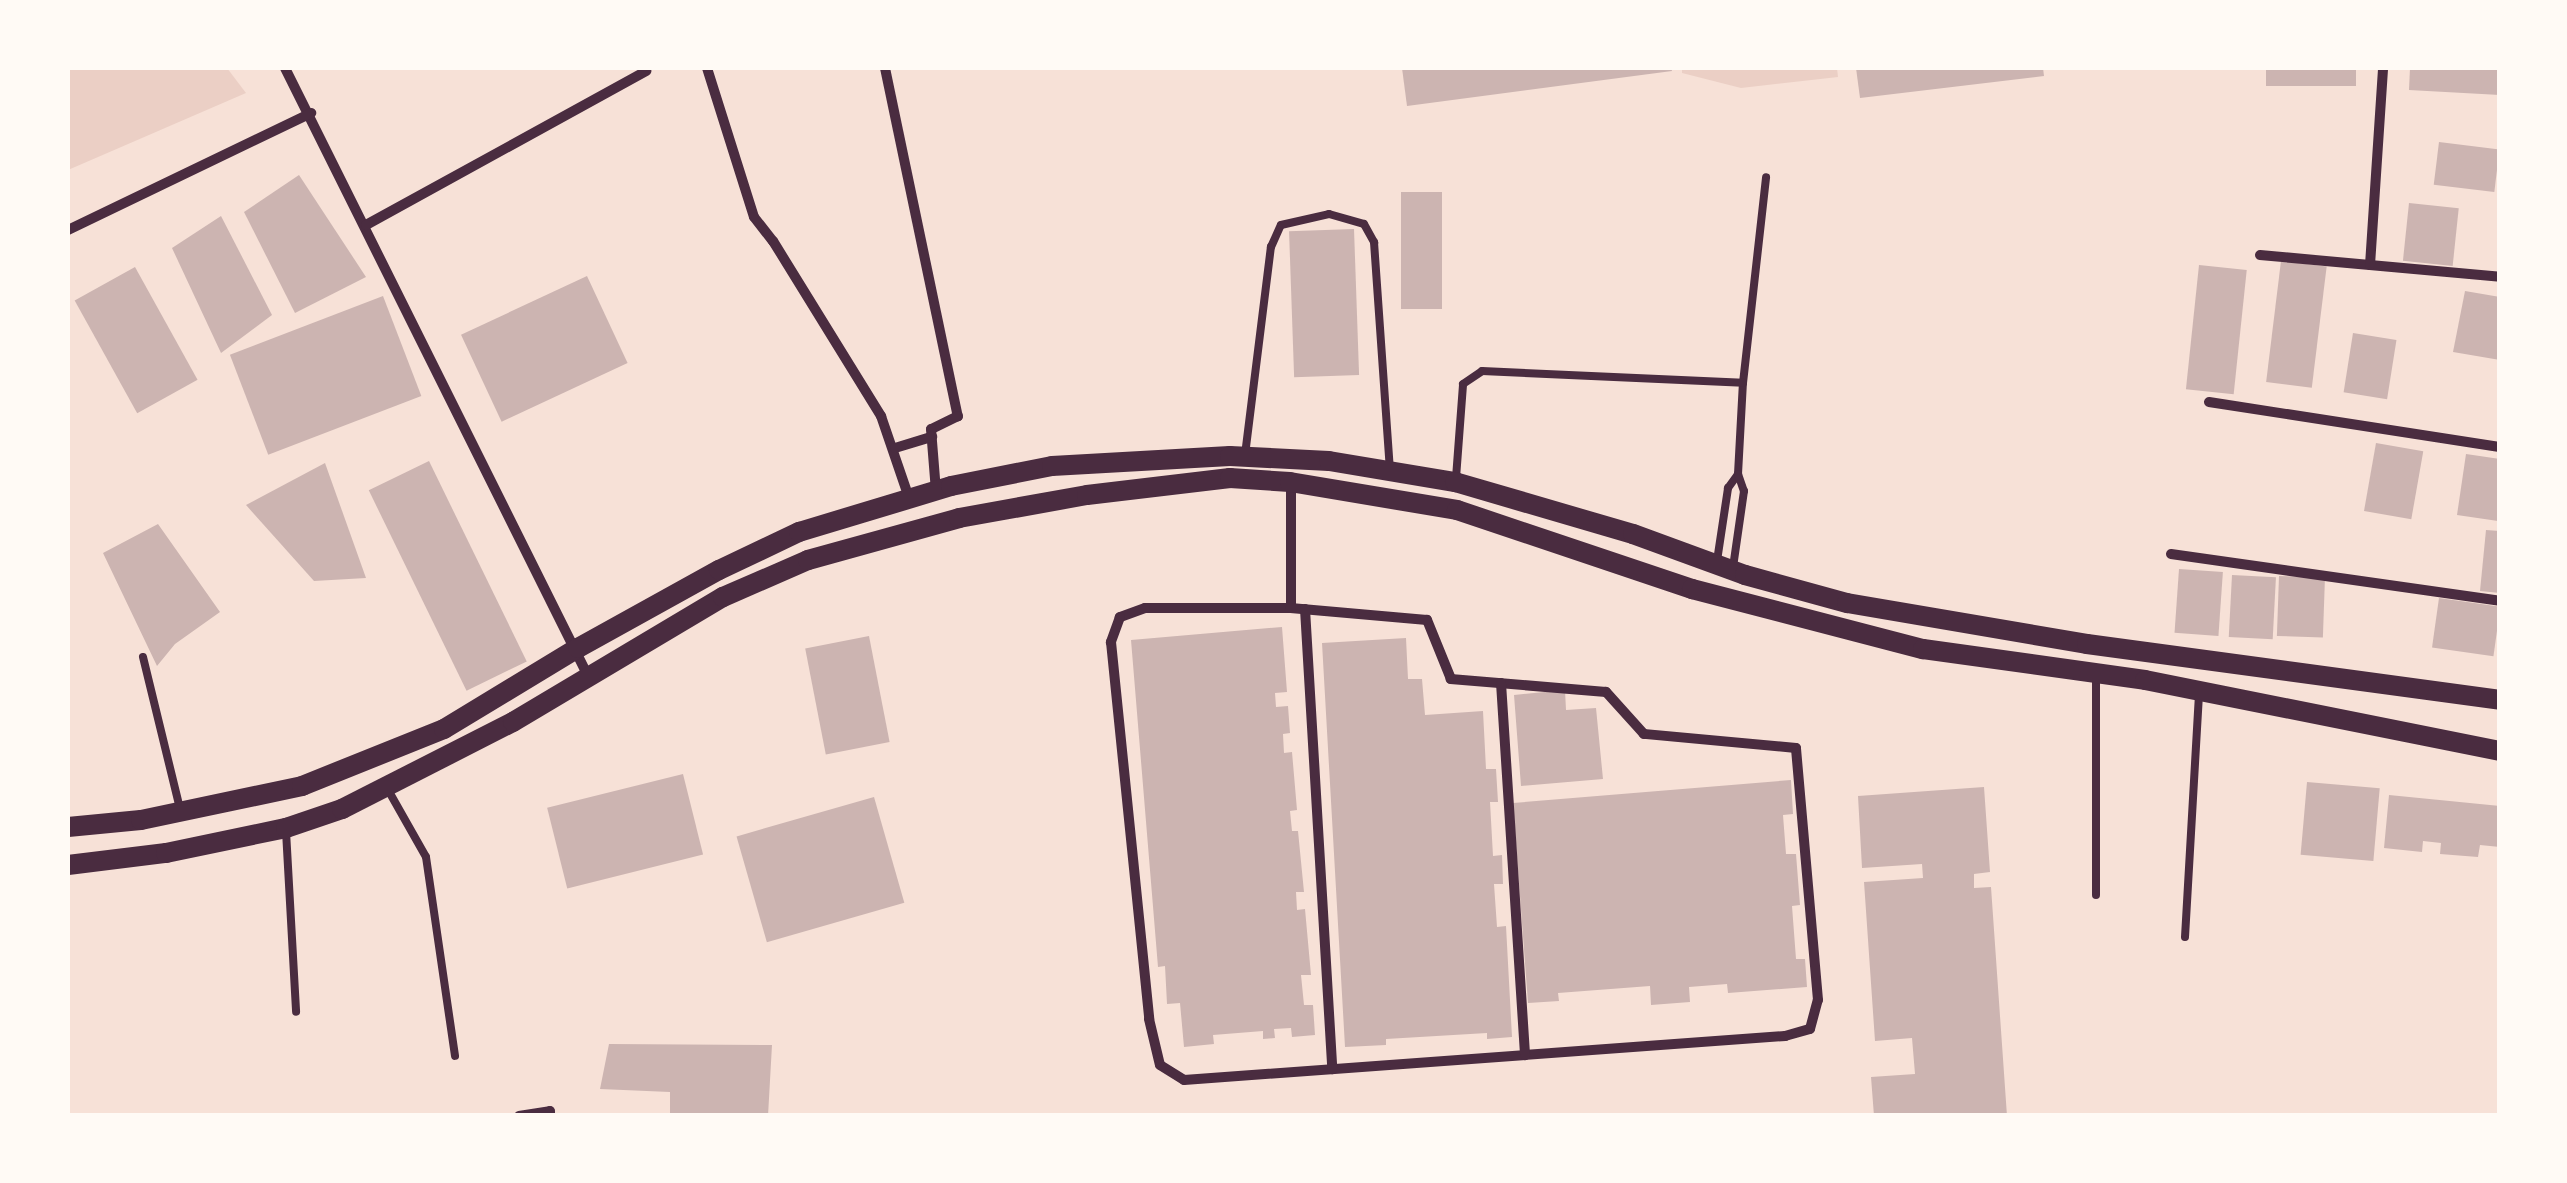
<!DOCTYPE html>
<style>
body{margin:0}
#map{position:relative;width:2567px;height:1183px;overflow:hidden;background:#f7e1d7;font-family:"Alegreya Sans",sans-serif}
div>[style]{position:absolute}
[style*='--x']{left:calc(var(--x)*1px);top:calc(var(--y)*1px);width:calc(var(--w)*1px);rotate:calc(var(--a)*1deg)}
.green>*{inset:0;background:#ebcfc5}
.building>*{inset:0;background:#ccb4b1;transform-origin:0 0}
.service>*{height:8px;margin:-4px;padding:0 4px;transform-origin:4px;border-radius:4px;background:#4a2c40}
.minor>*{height:10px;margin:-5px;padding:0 5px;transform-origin:5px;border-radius:5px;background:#4a2c40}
.secondary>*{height:20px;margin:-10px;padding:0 10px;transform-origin:10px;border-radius:10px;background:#4a2c40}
span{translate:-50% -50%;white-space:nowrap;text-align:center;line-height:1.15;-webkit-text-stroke:8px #fffaf5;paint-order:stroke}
.frame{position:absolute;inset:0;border:70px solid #fffaf5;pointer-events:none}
</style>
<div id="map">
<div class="green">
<div style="clip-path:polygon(68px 68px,227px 68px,246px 93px,68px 170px)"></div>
<div style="clip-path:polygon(1682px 68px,1837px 68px,1838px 77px,1741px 88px,1682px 73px)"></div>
</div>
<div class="building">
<div style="clip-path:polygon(1402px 68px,1671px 68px,1672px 71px,1407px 106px)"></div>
<div style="clip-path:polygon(1856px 68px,2043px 68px,2044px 76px,1860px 98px)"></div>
<div style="left:2266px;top:68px;width:90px;height:18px"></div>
<div style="clip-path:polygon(2410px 68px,2500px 68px,2500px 95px,2409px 90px)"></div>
<div style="left:2439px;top:142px;width:61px;height:43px;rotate:7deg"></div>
<div style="clip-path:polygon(299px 175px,366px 277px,295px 313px,244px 212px)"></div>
<div style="left:1401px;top:192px;width:41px;height:117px"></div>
<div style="left:2409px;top:203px;width:50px;height:58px;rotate:6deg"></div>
<div style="clip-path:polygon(221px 216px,272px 315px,221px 353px,172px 248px)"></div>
<div style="left:1354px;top:229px;width:146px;height:65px;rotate:88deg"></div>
<div style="left:2281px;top:261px;width:46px;height:122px;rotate:7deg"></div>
<div style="left:2199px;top:265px;width:48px;height:125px;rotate:6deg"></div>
<div style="left:135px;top:267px;width:129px;height:69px;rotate:61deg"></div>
<div style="left:587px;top:276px;width:96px;height:139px;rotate:65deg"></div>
<div style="clip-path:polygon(2465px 291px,2500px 297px,2500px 360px,2453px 352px)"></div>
<div style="left:383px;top:296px;width:107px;height:164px;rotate:69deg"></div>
<div style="left:2353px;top:333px;width:44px;height:60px;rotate:9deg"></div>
<div style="left:2376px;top:443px;width:48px;height:69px;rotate:10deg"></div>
<div style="clip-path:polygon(2466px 454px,2500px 459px,2498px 521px,2457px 515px)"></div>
<div style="left:429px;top:461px;width:223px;height:67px;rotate:64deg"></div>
<div style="clip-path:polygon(325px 463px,366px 578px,314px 581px,246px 505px)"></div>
<div style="clip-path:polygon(158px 524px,220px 612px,175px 644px,157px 666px,103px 553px)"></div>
<div style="clip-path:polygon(2486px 530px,2500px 531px,2500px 593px,2480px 591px)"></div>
<div style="left:2179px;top:569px;width:44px;height:64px;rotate:4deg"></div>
<div style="left:2232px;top:575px;width:44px;height:62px;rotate:3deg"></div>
<div style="left:2279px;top:576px;width:46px;height:60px;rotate:2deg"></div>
<div style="left:2439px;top:598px;width:62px;height:50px;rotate:8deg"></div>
<div style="clip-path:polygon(1282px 627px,1287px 692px,1275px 693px,1276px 707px,1288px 706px,1290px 733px,1283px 734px,1284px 753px,1292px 752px,1297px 810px,1290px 811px,1292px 831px,1298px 831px,1304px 892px,1296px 892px,1297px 910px,1305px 909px,1311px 975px,1301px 975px,1304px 1005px,1313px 1005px,1315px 1035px,1292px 1037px,1291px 1028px,1274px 1029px,1275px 1038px,1263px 1039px,1263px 1031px,1213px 1035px,1214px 1044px,1184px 1047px,1180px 1003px,1167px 1004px,1165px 966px,1158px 967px,1131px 640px)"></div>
<div style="left:869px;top:636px;width:108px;height:65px;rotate:79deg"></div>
<div style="clip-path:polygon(1406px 638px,1408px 679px,1422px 679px,1425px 715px,1483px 711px,1486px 769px,1496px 769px,1498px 802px,1490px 802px,1493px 856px,1502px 855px,1503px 884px,1494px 884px,1497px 927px,1506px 926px,1512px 1037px,1487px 1039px,1487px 1033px,1386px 1039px,1386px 1045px,1345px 1047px,1322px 643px)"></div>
<div style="clip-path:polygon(1565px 690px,1566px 710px,1596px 708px,1603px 779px,1521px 786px,1514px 695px)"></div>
<div style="left:683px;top:774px;width:83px;height:140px;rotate:76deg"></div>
<div style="clip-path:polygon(1791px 780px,1793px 814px,1783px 815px,1786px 854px,1796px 854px,1800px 905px,1792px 906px,1796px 959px,1805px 959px,1807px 987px,1728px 993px,1727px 984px,1689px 987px,1690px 1002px,1651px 1005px,1650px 986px,1558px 993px,1559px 1001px,1528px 1003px,1513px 803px)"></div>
<div style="left:2307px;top:782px;width:73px;height:73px;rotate:5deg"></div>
<div style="clip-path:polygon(1984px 787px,1990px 872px,1974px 874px,1974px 888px,1991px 887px,2007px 1116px,1874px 1116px,1871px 1077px,1915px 1074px,1912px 1038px,1875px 1041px,1864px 882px,1923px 878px,1922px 864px,1862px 868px,1858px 796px)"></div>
<div style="clip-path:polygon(2389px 795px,2500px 806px,2500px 847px,2480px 845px,2478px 857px,2440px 854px,2441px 843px,2423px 841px,2422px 852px,2384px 848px)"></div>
<div style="left:874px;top:797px;width:110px;height:143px;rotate:74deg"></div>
<div style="clip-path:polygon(609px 1044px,772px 1045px,768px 1116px,670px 1116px,670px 1092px,600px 1089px)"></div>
</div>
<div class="service">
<div style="--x:1245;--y:455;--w:210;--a:-82.9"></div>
<div style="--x:1271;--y:247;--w:24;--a:-66"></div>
<div style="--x:1281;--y:225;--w:49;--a:-12.9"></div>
<div style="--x:1329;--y:214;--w:36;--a:16"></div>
<div style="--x:1364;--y:224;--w:21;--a:61"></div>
<div style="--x:1374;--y:242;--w:230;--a:86"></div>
<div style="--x:1738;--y:474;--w:91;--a:-86.9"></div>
<div style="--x:1743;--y:383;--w:207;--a:-83.6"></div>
<div style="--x:1456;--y:478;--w:94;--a:-85.7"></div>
<div style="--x:1463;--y:384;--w:23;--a:-34"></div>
<div style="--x:1482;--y:371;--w:261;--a:2.6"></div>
<div style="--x:1717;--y:561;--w:74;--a:-81.4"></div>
<div style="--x:1728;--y:488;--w:17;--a:-54"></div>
<div style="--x:1738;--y:474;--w:18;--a:71"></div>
<div style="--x:1744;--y:491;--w:77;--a:98.2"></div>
<div style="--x:143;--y:657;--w:156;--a:76.3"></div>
<div style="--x:387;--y:788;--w:79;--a:60.5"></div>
<div style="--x:426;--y:857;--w:201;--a:81.7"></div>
<div style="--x:286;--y:831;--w:181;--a:86.8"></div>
<div style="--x:2096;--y:895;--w:220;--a:-90"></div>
<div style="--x:2185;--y:937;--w:245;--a:-86.7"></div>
</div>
<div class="minor">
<div style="--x:285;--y:68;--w:679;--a:63.51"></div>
<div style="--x:707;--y:68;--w:156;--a:72.5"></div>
<div style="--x:754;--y:217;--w:31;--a:52"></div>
<div style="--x:773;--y:241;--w:206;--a:58.3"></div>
<div style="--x:881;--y:416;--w:87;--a:71.1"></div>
<div style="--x:885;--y:68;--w:356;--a:78.2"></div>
<div style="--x:958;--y:416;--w:30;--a:154"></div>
<div style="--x:931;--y:429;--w:62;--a:85.4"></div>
<div style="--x:366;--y:225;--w:320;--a:-28.8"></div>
<div style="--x:68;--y:230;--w:270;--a:-25.7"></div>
<div style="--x:2260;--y:255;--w:241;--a:5.2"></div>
<div style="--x:2370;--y:265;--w:197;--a:-86.2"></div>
<div style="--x:2209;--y:402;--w:294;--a:8.8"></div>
<div style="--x:895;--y:448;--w:39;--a:-17"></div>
<div style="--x:1291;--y:480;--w:128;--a:90"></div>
<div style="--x:1291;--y:608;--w:146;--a:180"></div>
<div style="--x:1145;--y:608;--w:27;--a:160"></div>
<div style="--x:1120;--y:617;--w:27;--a:110"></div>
<div style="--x:1111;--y:642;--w:379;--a:84.2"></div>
<div style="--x:1149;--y:1019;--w:47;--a:76.6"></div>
<div style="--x:1160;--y:1065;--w:28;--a:32"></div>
<div style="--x:1184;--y:1080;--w:603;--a:-4.19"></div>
<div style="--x:1785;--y:1036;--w:26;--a:-16"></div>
<div style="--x:1810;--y:1029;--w:30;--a:-75"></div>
<div style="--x:1818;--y:1000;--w:253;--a:-95"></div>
<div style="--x:1796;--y:748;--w:153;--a:-174.7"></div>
<div style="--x:1644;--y:734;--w:57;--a:-132.1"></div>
<div style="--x:1606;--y:692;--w:156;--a:-175.2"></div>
<div style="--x:1451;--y:679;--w:64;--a:-112.1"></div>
<div style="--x:1427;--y:620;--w:137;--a:-175"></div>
<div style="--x:2171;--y:554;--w:332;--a:8.1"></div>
<div style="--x:1305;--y:609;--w:461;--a:86.6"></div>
<div style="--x:1501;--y:683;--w:373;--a:86.3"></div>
<div style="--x:519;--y:1116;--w:31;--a:-9"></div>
<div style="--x:550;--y:1111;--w:5;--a:90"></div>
</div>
<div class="secondary">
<div style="--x:68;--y:827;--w:73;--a:-5.5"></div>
<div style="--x:141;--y:820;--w:165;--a:-11.9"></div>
<div style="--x:302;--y:786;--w:153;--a:-21.9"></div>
<div style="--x:444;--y:729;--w:157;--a:-31.2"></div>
<div style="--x:578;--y:648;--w:161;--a:-29"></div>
<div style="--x:719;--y:570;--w:89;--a:-25.4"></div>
<div style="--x:799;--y:532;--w:159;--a:-16.8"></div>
<div style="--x:951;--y:486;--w:103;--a:-11.2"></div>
<div style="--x:1052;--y:466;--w:178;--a:-3.2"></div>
<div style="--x:1230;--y:456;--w:99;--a:2.9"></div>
<div style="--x:1329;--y:461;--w:128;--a:9.5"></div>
<div style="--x:1455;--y:482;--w:185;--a:16.3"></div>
<div style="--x:1633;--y:534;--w:119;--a:20.1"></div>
<div style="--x:1745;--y:575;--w:106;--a:15.4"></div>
<div style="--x:1847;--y:603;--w:243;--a:9.7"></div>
<div style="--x:2087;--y:644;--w:417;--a:7.7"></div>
<div style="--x:68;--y:865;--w:99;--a:-7"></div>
<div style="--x:166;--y:853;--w:123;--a:-11.8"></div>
<div style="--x:286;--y:828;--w:59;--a:-18.7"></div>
<div style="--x:342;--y:809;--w:192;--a:-27"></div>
<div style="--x:513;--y:722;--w:244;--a:-30.8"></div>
<div style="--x:723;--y:597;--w:93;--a:-23.5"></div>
<div style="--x:808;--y:560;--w:157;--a:-15.5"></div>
<div style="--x:959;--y:518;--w:130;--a:-10.2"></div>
<div style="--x:1087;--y:495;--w:144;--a:-6.8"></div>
<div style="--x:1230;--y:478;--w:60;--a:3.8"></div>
<div style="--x:1290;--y:482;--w:169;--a:9.5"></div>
<div style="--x:1457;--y:510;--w:248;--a:18.6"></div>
<div style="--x:1692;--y:589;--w:239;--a:14.6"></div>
<div style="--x:1923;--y:649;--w:224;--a:7.9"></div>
<div style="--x:2145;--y:680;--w:362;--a:11.3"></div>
</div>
<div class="frame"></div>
</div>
